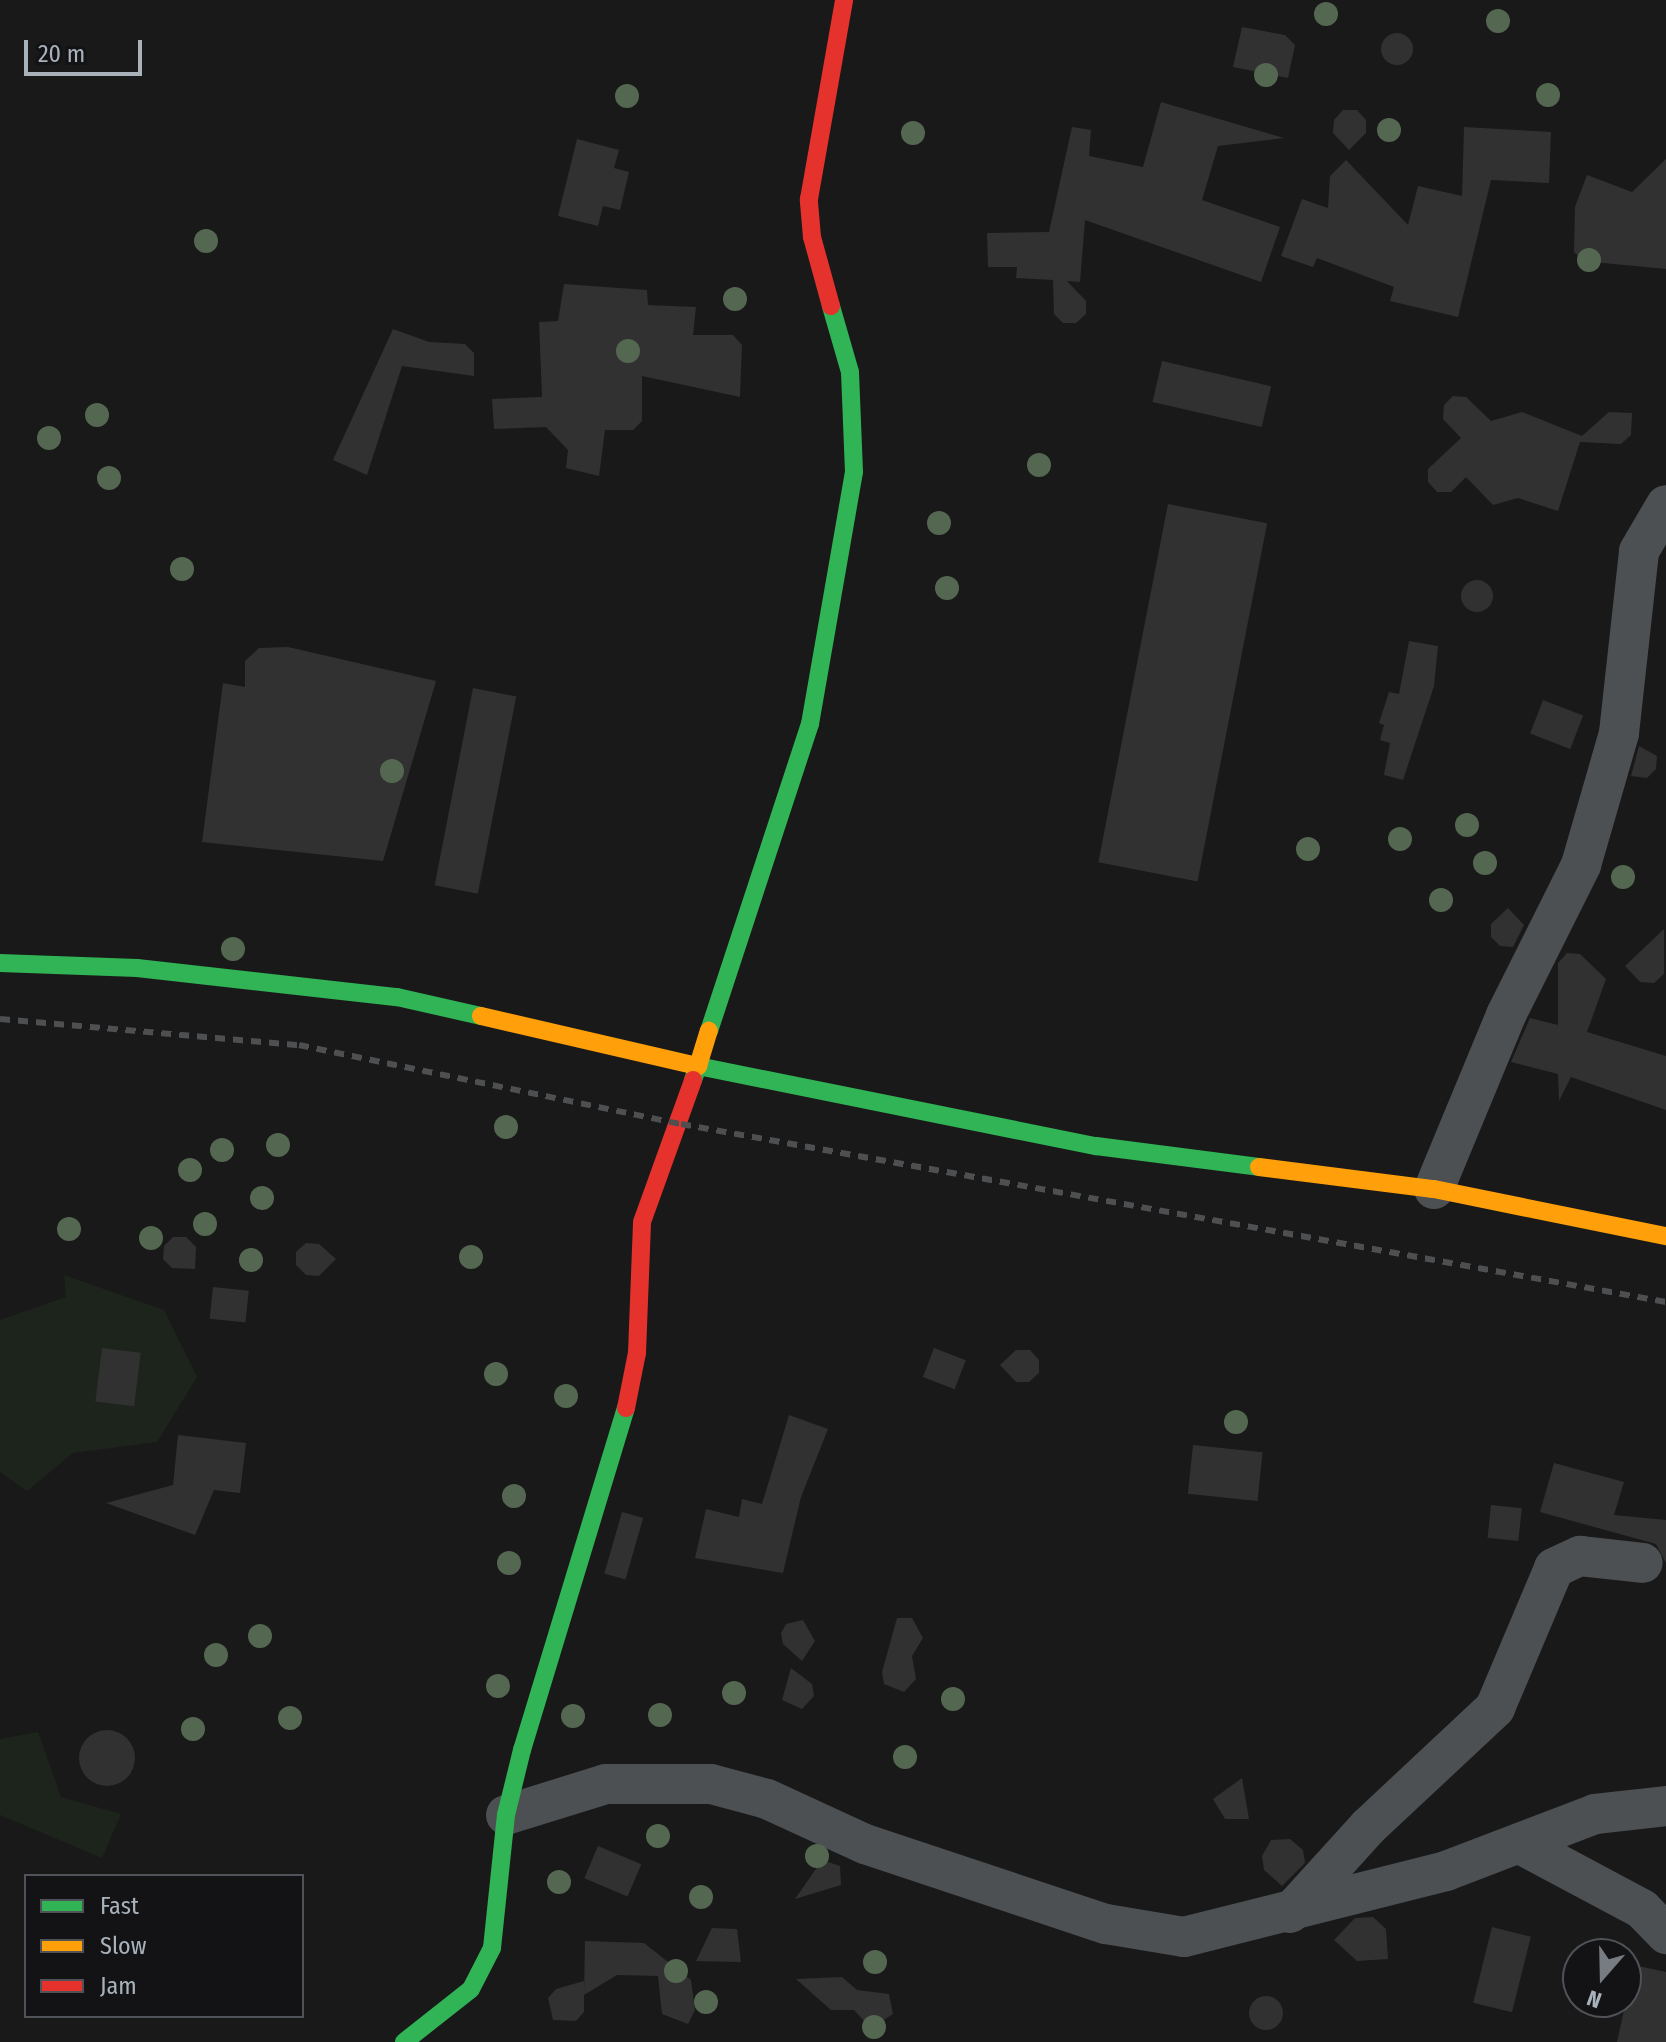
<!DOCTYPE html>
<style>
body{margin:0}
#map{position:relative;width:1666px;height:2042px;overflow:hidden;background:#191919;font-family:"Fira Sans Condensed",sans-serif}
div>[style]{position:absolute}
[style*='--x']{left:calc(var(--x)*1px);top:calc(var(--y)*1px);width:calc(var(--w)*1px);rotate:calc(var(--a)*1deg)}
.green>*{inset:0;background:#1d241c}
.building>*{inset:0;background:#313131;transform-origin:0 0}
.round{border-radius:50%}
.street>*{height:40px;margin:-20px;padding:0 20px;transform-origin:20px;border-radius:20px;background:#4d5052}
.fast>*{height:18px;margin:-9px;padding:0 9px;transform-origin:9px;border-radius:9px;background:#30b455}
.slow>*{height:18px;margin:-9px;padding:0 9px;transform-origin:9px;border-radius:9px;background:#ff9f0a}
.jam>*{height:18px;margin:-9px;padding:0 9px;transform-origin:9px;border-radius:9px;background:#e5322d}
.rail>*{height:6px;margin-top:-3px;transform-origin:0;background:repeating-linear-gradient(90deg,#4d4f51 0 10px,transparent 0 18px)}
.trees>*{width:24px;height:24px;margin:-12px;border-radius:50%;background:#546851}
span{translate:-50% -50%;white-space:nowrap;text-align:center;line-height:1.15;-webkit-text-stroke:7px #131315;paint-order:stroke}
.legend{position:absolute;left:24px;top:1874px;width:280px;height:144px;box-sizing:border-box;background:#131315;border:2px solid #4f5357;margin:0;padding:10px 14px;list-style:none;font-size:24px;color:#a9b2bb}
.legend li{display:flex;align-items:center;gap:16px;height:40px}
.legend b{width:40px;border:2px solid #4f5357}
.north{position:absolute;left:1562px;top:1938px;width:80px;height:80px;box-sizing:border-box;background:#131315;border:2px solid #4f5357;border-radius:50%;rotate:200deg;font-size:22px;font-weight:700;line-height:32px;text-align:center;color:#a9b2bb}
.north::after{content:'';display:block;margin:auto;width:28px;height:36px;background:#777c82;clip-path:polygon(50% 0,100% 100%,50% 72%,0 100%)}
.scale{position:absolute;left:24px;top:40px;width:118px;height:36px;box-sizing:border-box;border:4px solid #a9b2bb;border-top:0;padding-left:10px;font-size:24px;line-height:28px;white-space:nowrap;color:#a9b2bb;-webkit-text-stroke:6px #131315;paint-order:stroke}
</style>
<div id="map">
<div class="green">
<div style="clip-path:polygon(64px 1275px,164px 1310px,197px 1377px,157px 1442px,73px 1453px,27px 1491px,0 1472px,0 1320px,66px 1297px)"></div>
<div style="clip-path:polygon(38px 1732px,61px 1797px,121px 1814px,102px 1858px,0 1815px,0 1739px)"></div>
</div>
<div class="building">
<div style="clip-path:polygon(1242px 27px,1285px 35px,1295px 45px,1288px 78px,1233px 67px)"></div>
<div class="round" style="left:1381px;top:33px;width:32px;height:32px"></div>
<div style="clip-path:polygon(1161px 102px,1284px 138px,1218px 146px,1202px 200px,1280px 227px,1261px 282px,1085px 220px,1080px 282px,1067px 281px,1086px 301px,1086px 314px,1076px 323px,1063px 323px,1054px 314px,1053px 280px,1016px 278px,1017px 267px,988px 267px,987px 233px,1049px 232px,1072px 127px,1091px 130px,1089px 156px,1143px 167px)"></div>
<div style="clip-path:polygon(1343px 110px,1357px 110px,1366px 120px,1366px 133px,1349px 150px,1333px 133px,1334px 120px)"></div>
<div style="clip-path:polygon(1464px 127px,1551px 132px,1549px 183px,1491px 180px,1458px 317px,1390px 301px,1394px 287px,1317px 258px,1313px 267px,1281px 256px,1302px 199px,1328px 208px,1330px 176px,1346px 160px,1408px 225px,1418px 186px,1462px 196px)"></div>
<div style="clip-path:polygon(577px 139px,619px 150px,614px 168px,629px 172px,620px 210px,603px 206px,598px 226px,558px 216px)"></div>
<div style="clip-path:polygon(1666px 159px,1666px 269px,1583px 261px,1574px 252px,1575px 207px,1587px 175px,1632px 192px)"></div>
<div style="clip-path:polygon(564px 284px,647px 290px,648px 305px,696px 307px,693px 335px,733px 335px,742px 345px,740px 397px,642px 376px,642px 421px,633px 430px,605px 430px,599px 476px,566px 468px,568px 450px,546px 427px,494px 429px,492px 399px,542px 397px,539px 322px,558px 321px)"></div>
<div style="clip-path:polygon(393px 329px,429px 342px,465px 344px,474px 353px,474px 376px,402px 366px,367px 475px,333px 460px)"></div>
<div style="left:1162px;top:361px;width:112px;height:42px;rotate:13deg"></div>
<div style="clip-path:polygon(1453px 396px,1466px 397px,1491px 421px,1522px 412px,1582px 436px,1609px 412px,1632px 413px,1631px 435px,1621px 444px,1580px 442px,1558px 511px,1518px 498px,1493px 505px,1466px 477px,1451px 492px,1437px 492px,1428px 482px,1428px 469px,1461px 438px,1443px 419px,1444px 405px)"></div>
<div style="left:1168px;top:504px;width:101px;height:365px;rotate:11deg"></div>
<div class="round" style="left:1461px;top:580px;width:32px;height:32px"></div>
<div style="clip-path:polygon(1409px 641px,1438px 646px,1434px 686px,1403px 780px,1384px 775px,1390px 743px,1380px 740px,1384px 725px,1379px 723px,1389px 692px,1399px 694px)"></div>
<div style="clip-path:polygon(288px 647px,436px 681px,383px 861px,202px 842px,223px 683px,245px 687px,245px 661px,259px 648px)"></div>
<div style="left:473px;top:688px;width:44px;height:201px;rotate:11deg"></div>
<div style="left:1543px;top:700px;width:43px;height:36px;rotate:21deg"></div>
<div style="clip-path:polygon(1639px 746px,1657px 756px,1656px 769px,1647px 778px,1631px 776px)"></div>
<div style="clip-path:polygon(1508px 908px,1524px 925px,1513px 947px,1500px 946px,1491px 937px,1491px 924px)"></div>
<div style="clip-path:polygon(1664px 929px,1664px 974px,1654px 983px,1640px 982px,1625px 966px)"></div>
<div style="clip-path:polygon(1567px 953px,1580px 954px,1606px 979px,1587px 1032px,1666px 1056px,1666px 1110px,1571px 1077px,1559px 1101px,1558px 1074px,1511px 1062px,1530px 1018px,1558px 1025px,1558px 963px)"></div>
<div style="clip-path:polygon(173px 1237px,186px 1237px,196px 1247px,195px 1269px,172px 1268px,163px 1259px,164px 1246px)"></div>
<div style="clip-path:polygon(306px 1243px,319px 1244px,336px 1259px,319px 1276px,306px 1275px,296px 1265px,296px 1252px)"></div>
<div style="left:213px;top:1287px;width:36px;height:32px;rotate:6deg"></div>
<div style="left:102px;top:1348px;width:39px;height:54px;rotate:7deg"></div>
<div style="left:934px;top:1348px;width:34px;height:31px;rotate:21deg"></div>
<div style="clip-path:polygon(1016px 1350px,1030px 1350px,1039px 1360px,1039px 1373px,1029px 1382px,1016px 1382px,1000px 1365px)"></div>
<div style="clip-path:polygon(789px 1415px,828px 1429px,801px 1497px,783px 1573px,695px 1558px,706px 1509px,739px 1517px,742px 1499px,762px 1504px)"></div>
<div style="clip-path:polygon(178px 1435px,246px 1443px,240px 1493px,214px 1490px,195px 1535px,106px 1503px,173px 1485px)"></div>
<div style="left:1193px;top:1445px;width:70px;height:49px;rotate:6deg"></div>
<div style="clip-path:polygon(1554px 1463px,1624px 1482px,1614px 1515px,1666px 1520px,1666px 1563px,1656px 1544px,1540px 1512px)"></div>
<div style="left:1491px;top:1505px;width:31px;height:33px;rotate:6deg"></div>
<div style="left:622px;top:1512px;width:22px;height:64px;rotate:16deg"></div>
<div style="clip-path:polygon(897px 1618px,912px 1618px,923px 1638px,912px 1656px,916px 1679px,904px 1692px,884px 1684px,882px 1672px)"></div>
<div style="clip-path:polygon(803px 1620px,815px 1641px,802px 1661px,783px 1644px,781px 1633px,786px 1624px)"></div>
<div style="clip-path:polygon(791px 1668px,812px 1684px,814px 1696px,802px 1709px,782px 1700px)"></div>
<div class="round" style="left:79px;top:1730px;width:56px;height:56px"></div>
<div style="clip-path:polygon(1242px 1778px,1249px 1819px,1225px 1819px,1213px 1799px)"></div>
<div style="clip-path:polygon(1290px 1839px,1303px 1850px,1305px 1863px,1282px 1886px,1264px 1870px,1262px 1856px,1271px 1840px)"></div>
<div style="left:598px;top:1846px;width:47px;height:35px;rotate:23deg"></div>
<div style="clip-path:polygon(822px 1860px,840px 1866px,841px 1885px,795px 1899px)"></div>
<div style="clip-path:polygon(1373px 1917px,1386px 1929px,1388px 1959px,1357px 1961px,1334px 1940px,1355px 1918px)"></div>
<div style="left:1492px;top:1927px;width:40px;height:78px;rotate:14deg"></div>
<div style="clip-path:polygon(712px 1928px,737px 1929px,741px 1962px,696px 1961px)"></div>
<div style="clip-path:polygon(585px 1941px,644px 1943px,691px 1980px,695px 2010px,688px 2024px,662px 2014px,658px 1976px,617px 1975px,584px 1995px)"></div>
<div style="clip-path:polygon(1634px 1965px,1666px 1972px,1666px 2042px,1617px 2042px)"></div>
<div style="clip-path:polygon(842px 1977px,857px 1990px,889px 1994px,893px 2014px,876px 2025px,866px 2023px,854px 2010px,831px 2010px,796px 1979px)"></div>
<div style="clip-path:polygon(584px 1981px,584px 2012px,576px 2021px,553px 2020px,548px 1998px,556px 1989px)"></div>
<div class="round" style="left:1249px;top:1996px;width:34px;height:34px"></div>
</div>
<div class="street">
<div style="--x:1434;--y:1189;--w:188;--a:-67.5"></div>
<div style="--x:1506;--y:1015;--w:168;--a:-63.4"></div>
<div style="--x:1581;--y:865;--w:137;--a:-73.9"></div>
<div style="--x:1619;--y:733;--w:183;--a:-83.7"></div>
<div style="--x:1639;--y:551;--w:53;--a:-59.6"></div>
<div style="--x:506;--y:1815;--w:105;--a:-17.2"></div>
<div style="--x:606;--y:1784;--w:105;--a:0"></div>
<div style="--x:711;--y:1784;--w:58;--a:15"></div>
<div style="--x:767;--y:1799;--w:108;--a:24.7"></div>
<div style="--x:865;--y:1844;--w:254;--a:18.4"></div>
<div style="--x:1106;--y:1924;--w:79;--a:9.5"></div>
<div style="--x:1184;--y:1937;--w:270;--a:-14.1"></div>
<div style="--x:1446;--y:1871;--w:160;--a:-20.9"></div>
<div style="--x:1595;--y:1814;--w:71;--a:-6.4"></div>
<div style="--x:1524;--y:1846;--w:134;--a:28.1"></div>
<div style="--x:1642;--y:1909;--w:35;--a:46"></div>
<div style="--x:1290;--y:1913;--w:116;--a:-47.8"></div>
<div style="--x:1368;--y:1827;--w:174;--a:-43.1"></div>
<div style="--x:1495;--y:1708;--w:152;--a:-67.1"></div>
<div style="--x:1554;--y:1568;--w:29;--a:-25"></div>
<div style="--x:1580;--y:1556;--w:63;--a:6.3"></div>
</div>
<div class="fast">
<div style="--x:0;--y:963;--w:137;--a:2.1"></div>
<div style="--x:137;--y:968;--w:262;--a:6.4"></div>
<div style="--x:397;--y:997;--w:86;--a:12.7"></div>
<div style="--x:709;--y:1031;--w:323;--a:-71.8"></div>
<div style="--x:810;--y:724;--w:256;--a:-80.1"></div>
<div style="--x:854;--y:472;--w:100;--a:-92.3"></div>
<div style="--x:850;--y:372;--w:69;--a:-106.1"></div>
<div style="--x:693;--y:1080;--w:15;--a:-70"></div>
<div style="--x:698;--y:1066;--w:406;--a:11.4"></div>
<div style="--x:1096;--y:1146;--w:164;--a:7.3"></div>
<div style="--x:404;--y:2042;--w:85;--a:-38.3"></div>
<div style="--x:471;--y:1989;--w:46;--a:-62.9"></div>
<div style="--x:492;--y:1948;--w:134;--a:-84"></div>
<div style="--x:506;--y:1815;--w:67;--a:-76.2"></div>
<div style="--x:522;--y:1750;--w:357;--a:-73.1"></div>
</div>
<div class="slow">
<div style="--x:481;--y:1016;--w:223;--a:13"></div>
<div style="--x:698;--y:1066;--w:37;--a:-73"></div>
<div style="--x:1259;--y:1167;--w:176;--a:7.2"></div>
<div style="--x:1434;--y:1189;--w:237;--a:11.5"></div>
</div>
<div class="jam">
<div style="--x:831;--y:306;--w:72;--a:-105.4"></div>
<div style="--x:812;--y:237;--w:38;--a:-95"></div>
<div style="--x:809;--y:199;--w:202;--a:-80"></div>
<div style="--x:626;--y:1408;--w:56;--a:-78.7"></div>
<div style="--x:637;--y:1353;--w:131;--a:-87.8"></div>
<div style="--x:642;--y:1222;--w:151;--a:-70.2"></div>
</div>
<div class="rail">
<div style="--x:0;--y:1019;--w:300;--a:5"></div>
<div style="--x:299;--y:1045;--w:390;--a:11.7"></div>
<div style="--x:681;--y:1124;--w:1001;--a:10.24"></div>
</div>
<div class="trees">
<div style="left:1326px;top:14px"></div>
<div style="left:1498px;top:21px"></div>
<div style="left:1266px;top:75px"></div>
<div style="left:1548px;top:95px"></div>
<div style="left:627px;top:96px"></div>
<div style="left:1389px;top:130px"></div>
<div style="left:913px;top:133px"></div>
<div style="left:206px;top:241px"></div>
<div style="left:1589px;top:260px"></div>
<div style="left:735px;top:299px"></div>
<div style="left:628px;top:351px"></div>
<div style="left:97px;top:415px"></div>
<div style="left:49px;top:438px"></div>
<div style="left:1039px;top:465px"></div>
<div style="left:109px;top:478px"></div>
<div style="left:939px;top:523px"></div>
<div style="left:182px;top:569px"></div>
<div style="left:947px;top:588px"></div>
<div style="left:392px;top:771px"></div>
<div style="left:1467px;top:825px"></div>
<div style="left:1400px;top:839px"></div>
<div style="left:1308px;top:849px"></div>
<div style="left:1485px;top:863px"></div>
<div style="left:1623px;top:877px"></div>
<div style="left:1441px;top:900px"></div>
<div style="left:233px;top:949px"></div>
<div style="left:506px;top:1127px"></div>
<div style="left:278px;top:1145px"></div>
<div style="left:222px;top:1150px"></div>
<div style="left:190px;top:1170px"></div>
<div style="left:262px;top:1198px"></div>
<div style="left:205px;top:1224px"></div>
<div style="left:69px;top:1229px"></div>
<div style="left:151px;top:1238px"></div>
<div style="left:471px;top:1257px"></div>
<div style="left:251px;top:1260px"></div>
<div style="left:496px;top:1374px"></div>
<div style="left:566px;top:1396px"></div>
<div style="left:1236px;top:1422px"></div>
<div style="left:514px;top:1496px"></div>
<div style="left:509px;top:1563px"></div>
<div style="left:260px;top:1636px"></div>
<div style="left:216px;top:1655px"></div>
<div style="left:498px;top:1686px"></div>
<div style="left:734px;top:1693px"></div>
<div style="left:953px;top:1699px"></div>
<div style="left:660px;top:1715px"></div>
<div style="left:573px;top:1716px"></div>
<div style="left:290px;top:1718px"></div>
<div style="left:193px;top:1729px"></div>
<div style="left:905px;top:1757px"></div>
<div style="left:658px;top:1836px"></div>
<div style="left:817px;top:1856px"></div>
<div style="left:559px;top:1882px"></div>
<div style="left:701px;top:1897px"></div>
<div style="left:875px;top:1962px"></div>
<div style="left:676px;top:1971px"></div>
<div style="left:706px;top:2002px"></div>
<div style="left:874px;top:2027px"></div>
</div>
<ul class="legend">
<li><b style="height:10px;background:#30b455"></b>Fast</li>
<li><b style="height:10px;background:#ff9f0a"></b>Slow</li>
<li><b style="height:10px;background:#e5322d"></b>Jam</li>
</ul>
<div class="north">N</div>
<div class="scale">20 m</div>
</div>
